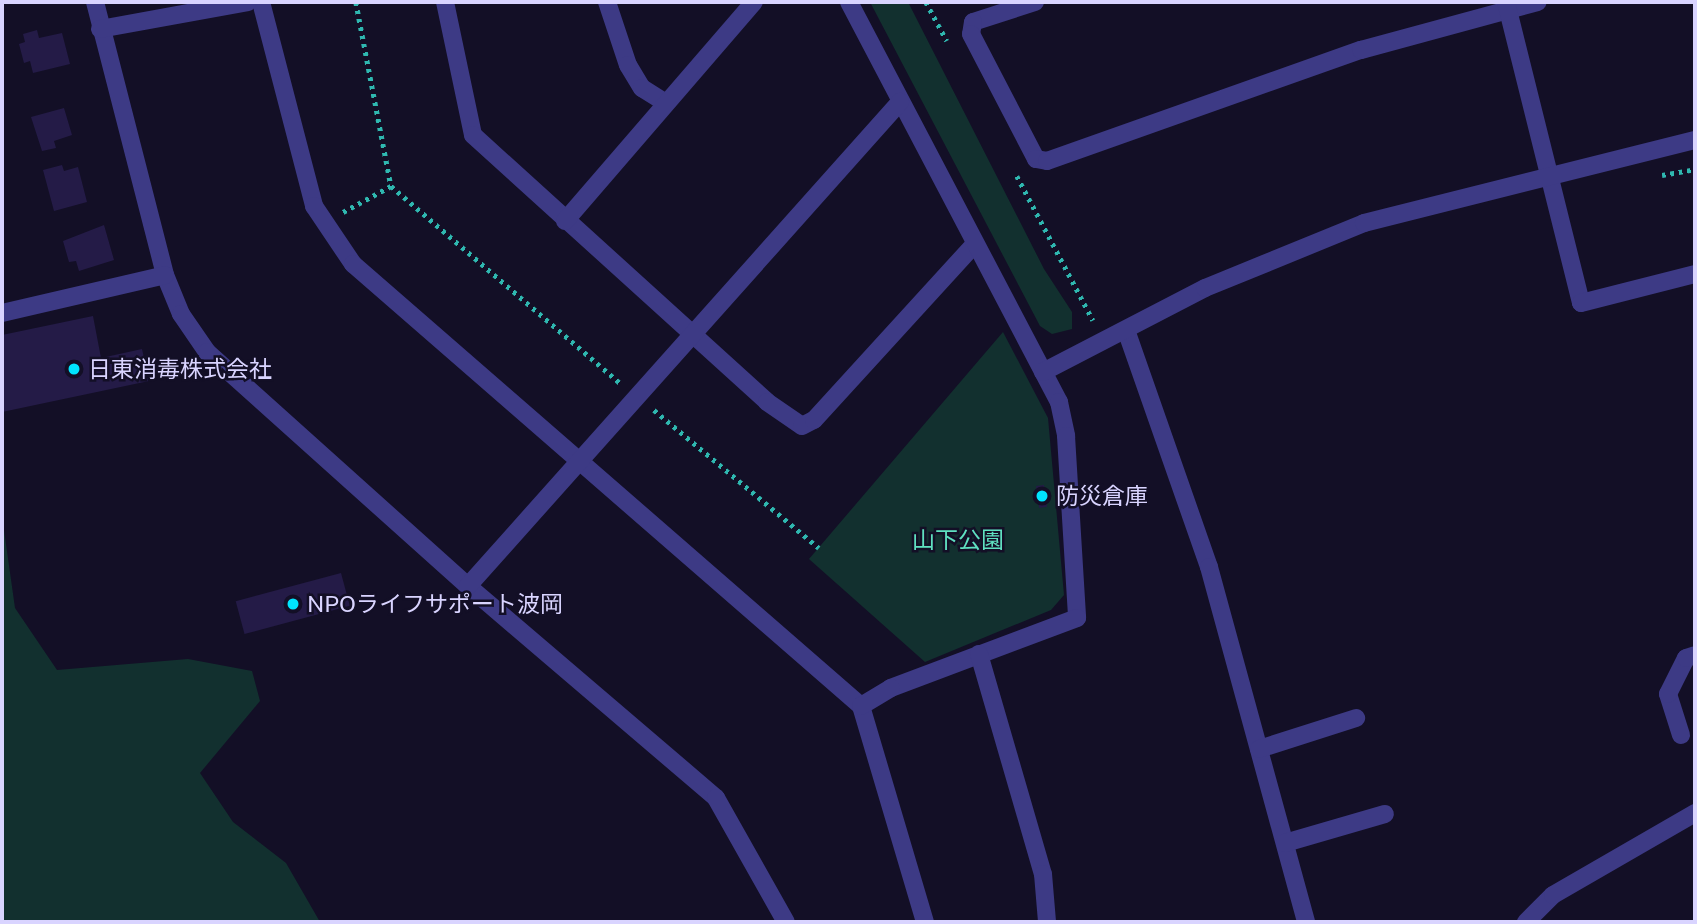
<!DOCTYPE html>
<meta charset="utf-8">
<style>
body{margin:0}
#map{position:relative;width:1697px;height:924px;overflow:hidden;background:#130f26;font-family:"Public Sans","Noto Sans JP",sans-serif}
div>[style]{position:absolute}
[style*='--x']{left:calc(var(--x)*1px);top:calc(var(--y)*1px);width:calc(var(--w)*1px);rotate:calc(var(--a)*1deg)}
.green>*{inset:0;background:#12302f}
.building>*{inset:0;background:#241b47;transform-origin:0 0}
.path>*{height:4.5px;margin-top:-2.25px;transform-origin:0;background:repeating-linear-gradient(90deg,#2fb8b0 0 3.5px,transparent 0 8.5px)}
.minor>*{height:18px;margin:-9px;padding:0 9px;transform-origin:9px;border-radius:9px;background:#3d3a85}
.dots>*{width:19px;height:19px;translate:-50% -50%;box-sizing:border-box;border:4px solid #130f26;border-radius:50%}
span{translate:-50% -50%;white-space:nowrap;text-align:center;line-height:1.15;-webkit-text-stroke:5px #130f26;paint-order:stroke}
.poi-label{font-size:23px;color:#d9d4ff}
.left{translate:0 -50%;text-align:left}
.park-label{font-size:23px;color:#5fe0c0}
.frame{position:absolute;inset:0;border:4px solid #d9d4ff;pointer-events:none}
</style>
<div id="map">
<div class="green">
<div style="clip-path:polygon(870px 2px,908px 2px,1044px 269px,1072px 312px,1072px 329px,1052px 334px,1040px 326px)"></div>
<div style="clip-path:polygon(1003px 332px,1048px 418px,1064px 595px,1051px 610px,925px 662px,809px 559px)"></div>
<div style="clip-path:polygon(2px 516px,15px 608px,57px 670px,188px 659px,252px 671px,260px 701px,200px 773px,233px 822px,286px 863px,320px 922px,2px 922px)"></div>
</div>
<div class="building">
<div style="clip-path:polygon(37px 30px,39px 38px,62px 33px,70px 64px,33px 73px,30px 61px,24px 63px,19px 44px,25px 42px,23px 34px)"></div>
<div style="clip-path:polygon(64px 108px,72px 135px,54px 141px,56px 148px,42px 151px,31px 117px)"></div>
<div style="clip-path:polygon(62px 165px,64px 171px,78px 167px,87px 202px,54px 211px,43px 170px)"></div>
<div style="clip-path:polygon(104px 225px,114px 260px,79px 271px,76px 261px,69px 262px,63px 241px)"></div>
<div style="clip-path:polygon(93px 316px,101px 358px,142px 349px,149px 381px,2px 412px,2px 335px)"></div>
<div style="left:1044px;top:485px;width:22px;height:8px;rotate:82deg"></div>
<div style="left:341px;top:573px;width:34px;height:109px;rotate:75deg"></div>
</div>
<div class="path">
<div style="--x:356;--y:2;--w:187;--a:79.2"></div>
<div style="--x:391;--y:186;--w:302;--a:40.7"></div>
<div style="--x:926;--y:2;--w:44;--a:61.7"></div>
<div style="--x:1662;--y:175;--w:34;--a:-10"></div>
<div style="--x:1017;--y:176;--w:163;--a:62.2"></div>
<div style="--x:343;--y:212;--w:55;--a:-28.4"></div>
<div style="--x:654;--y:410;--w:215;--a:39.9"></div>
</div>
<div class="minor">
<div style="--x:95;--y:2;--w:282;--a:75.6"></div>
<div style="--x:165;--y:275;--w:42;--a:67.7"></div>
<div style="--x:181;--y:314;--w:46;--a:55.6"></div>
<div style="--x:207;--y:352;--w:351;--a:41.9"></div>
<div style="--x:468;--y:586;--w:326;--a:40.5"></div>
<div style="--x:716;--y:798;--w:142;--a:60.6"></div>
<div style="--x:261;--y:2;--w:211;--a:75.4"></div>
<div style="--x:314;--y:206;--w:70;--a:56.1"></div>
<div style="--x:353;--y:264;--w:673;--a:41.03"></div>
<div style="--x:861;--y:706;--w:225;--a:73.5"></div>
<div style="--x:445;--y:2;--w:136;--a:78.1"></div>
<div style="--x:473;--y:135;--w:397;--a:42.2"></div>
<div style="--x:767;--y:402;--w:42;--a:34.4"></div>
<div style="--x:802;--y:426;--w:13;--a:-27"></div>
<div style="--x:814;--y:420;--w:237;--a:-47.6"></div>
<div style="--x:607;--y:2;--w:66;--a:71.6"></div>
<div style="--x:628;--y:65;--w:27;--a:59"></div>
<div style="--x:642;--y:88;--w:26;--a:32"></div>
<div style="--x:849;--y:2;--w:452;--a:62.3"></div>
<div style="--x:1059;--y:402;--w:35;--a:78"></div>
<div style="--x:1066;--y:436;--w:182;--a:86.5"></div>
<div style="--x:1077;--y:618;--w:199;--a:159.4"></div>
<div style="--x:891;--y:688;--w:35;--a:149"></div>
<div style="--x:1035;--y:2;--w:65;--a:162.1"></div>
<div style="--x:973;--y:22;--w:12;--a:99"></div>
<div style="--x:971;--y:34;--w:141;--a:62.5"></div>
<div style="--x:1036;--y:159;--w:11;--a:10"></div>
<div style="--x:1047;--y:161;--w:333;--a:-19.5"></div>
<div style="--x:1361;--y:50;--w:183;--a:-15.2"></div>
<div style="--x:1506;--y:2;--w:310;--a:76"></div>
<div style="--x:1581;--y:303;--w:118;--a:-14.3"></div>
<div style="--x:100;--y:29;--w:150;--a:-10.3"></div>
<div style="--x:565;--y:221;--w:289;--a:-49.2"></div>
<div style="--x:2;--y:313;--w:167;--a:-13.1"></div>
<div style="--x:1126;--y:330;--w:251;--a:70.7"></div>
<div style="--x:1209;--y:567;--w:368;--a:74.7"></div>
<div style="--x:1043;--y:372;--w:182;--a:-27.4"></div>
<div style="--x:1205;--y:288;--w:172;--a:-22.2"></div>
<div style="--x:1364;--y:223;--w:341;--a:-14.1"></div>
<div style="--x:468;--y:586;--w:649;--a:-48.25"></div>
<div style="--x:979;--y:654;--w:229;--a:73.8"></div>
<div style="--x:1043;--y:874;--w:48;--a:85.2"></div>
<div style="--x:1681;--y:735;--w:43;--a:-107.6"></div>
<div style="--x:1668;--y:694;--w:40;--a:-63.4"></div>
<div style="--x:1686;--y:658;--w:9;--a:-18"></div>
<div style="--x:1259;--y:749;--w:102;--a:-17.7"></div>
<div style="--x:1285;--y:843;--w:104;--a:-16.2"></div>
<div style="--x:1526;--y:922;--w:38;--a:-45"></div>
<div style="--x:1553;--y:895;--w:164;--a:-30"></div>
</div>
<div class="dots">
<div style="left:74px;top:369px;background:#00e5ff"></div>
<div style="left:1042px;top:496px;background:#00e5ff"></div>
<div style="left:293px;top:604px;background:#00e5ff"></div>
</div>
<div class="poi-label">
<span class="left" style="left:88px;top:369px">日東消毒株式会社</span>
<span class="left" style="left:1056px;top:496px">防災倉庫</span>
<span class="left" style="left:307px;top:604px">NPOライフサポート波岡</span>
</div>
<div class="park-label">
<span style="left:958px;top:540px">山下公園</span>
</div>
<div class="frame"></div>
</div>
